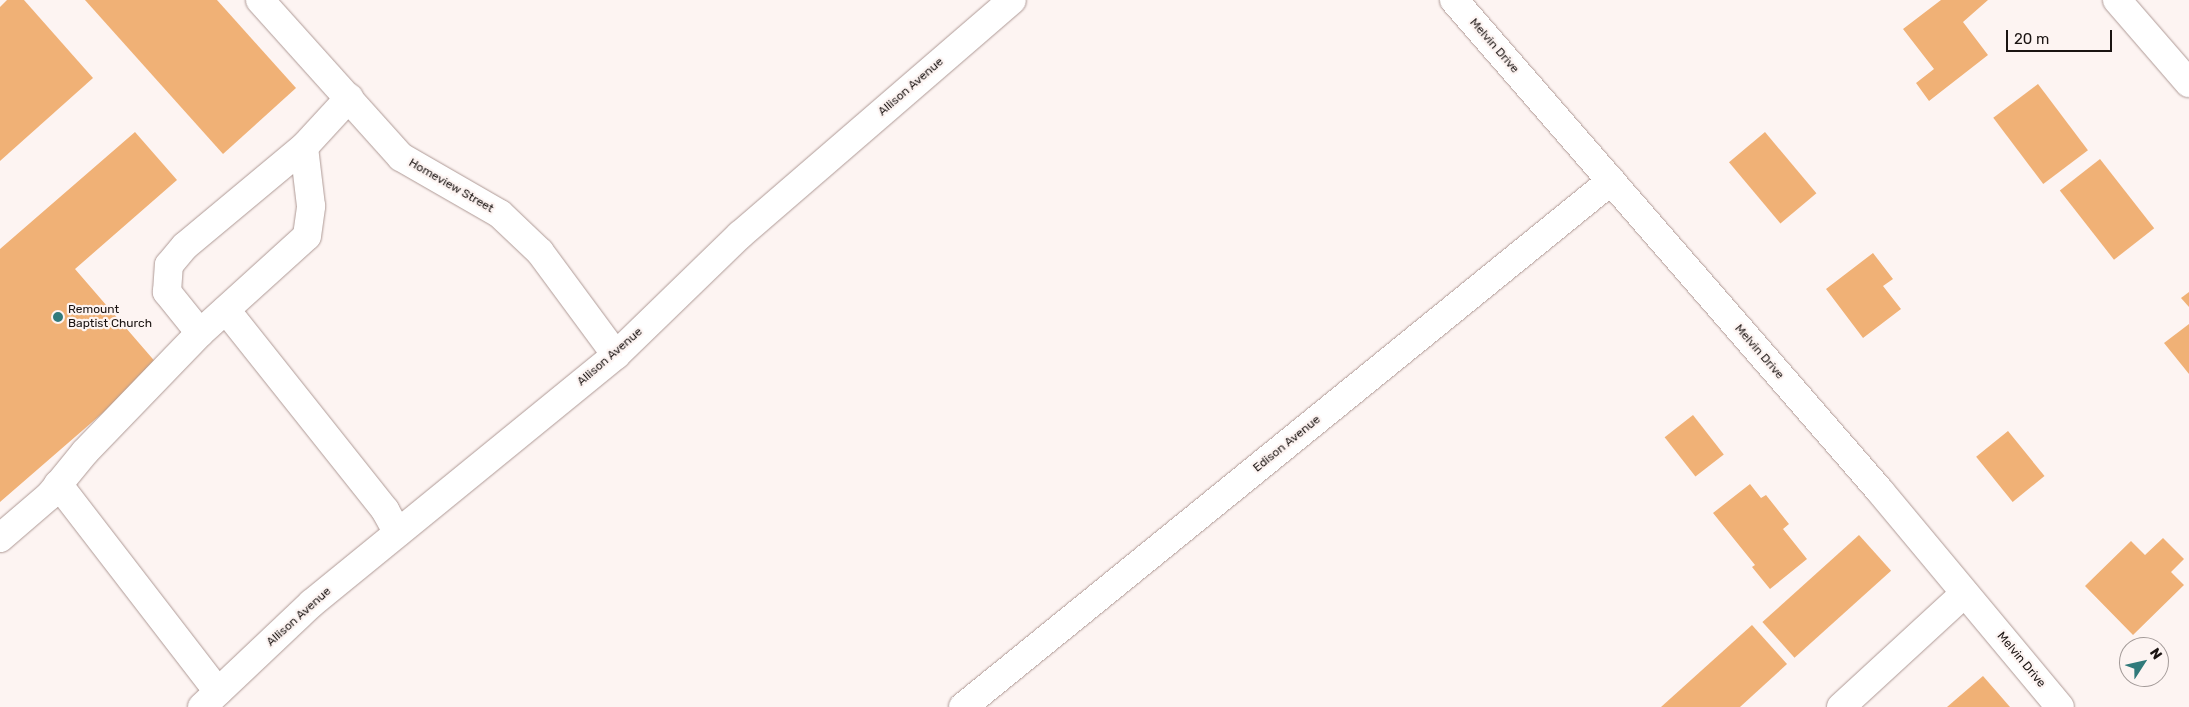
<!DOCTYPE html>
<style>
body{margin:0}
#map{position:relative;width:2189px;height:707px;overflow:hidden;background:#fdf4f2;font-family:Rubik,sans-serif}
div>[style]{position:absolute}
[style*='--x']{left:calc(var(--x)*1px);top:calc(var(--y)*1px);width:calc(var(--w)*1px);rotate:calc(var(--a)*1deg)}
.building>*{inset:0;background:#f0b176;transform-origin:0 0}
.roads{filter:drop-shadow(0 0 1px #ae9995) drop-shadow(0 0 1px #ae9995)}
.minor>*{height:28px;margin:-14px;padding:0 14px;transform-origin:14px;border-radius:14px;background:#fff}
.dots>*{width:14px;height:14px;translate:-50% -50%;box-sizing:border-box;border:2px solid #fdf4f2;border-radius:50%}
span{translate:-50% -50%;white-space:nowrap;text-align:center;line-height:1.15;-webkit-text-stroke:4.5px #fdf4f2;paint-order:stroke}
.street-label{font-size:12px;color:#1b1412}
.poi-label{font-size:12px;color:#1b1412}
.left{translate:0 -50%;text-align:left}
.north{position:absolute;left:2119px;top:637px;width:50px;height:50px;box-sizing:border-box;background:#fdf4f2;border:1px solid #a39a98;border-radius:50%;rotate:55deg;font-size:14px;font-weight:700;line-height:20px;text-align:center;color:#1b1412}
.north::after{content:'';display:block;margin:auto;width:18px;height:22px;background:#317a7b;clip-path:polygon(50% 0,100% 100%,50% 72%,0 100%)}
.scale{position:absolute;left:2006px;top:30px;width:106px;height:22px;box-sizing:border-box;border:2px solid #1b1412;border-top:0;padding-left:6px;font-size:15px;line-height:18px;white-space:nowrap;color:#1b1412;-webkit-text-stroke:4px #fdf4f2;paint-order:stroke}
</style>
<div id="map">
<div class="building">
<div style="clip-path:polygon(7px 0,24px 0,93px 78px,0 161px,0 7px)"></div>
<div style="clip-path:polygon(85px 0,217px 0,296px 88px,223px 154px)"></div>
<div style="clip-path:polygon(1941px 0,1988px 0,1963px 22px,1988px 55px,1929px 101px,1916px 83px,1934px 69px,1903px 29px)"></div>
<div style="left:2038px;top:84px;width:83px;height:56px;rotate:53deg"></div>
<div style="clip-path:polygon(135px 132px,177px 180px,75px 269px,158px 365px,0 502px,0 249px)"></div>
<div style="left:1765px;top:132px;width:80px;height:47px;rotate:50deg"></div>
<div style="left:2100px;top:159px;width:88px;height:51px;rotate:52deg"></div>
<div style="clip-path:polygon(1873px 253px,1893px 279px,1883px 286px,1901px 309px,1863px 338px,1826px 289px)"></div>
<div style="clip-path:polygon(2189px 292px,2189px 307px,2181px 298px)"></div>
<div style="clip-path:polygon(2189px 324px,2189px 374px,2164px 343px)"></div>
<div style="left:1693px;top:415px;width:50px;height:36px;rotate:52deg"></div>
<div style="left:2008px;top:431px;width:58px;height:41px;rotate:51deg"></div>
<div style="clip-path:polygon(1750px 484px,1761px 498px,1766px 495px,1789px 524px,1783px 529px,1807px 559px,1770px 589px,1752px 567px,1755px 565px,1713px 513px)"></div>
<div style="left:1859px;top:535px;width:48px;height:130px;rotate:48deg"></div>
<div style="clip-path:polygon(2163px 538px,2184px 559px,2171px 572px,2184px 585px,2133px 635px,2085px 586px,2131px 541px,2145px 555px)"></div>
<div style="clip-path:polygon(1752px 625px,1787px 664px,1740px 707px,1661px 707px)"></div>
<div style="clip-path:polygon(1983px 676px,2010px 707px,1947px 707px)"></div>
</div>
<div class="roads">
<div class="minor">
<div style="--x:260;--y:0;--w:211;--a:48.1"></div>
<div style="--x:401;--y:157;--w:114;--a:29.9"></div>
<div style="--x:500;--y:214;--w:55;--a:43.5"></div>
<div style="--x:540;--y:252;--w:128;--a:53.6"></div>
<div style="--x:1454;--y:0;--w:650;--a:49.05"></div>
<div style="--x:1880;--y:491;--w:281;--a:50.2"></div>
<div style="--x:2117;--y:0;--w:110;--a:49.1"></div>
<div style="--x:226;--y:310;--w:256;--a:51.5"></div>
<div style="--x:385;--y:510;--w:26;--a:61"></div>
<div style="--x:200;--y:333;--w:53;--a:-128.8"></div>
<div style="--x:167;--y:292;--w:27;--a:-86"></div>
<div style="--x:169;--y:265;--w:25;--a:-50"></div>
<div style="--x:185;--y:246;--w:155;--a:-39.8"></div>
<div style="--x:58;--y:484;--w:262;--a:52.4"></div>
<div style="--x:0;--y:538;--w:65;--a:-40.6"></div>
<div style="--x:49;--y:496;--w:57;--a:-50.7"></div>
<div style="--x:85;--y:452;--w:165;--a:-46"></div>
<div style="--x:200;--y:333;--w:144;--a:-42.2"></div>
<div style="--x:307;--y:236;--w:30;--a:-82"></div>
<div style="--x:311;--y:206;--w:59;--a:-96.8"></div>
<div style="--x:304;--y:147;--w:67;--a:-47.4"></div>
<div style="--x:202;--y:707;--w:151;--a:-43.4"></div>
<div style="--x:312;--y:603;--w:392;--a:-39.2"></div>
<div style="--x:616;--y:355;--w:173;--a:-44.1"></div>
<div style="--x:740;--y:235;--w:359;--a:-40.8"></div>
<div style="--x:963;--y:707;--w:835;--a:-39.07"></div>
<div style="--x:1841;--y:707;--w:168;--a:-42.6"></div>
</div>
</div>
<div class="dots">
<div style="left:58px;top:317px;background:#317a7b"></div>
</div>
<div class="street-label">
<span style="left:1494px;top:46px;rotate:49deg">Melvin Drive</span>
<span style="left:911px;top:87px;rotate:-41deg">Allison Avenue</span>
<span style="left:451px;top:186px;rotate:30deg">Homeview Street</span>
<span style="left:1759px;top:352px;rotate:49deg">Melvin Drive</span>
<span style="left:610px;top:357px;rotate:-41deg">Allison Avenue</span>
<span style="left:1287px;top:444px;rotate:-39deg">Edison Avenue</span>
<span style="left:299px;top:617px;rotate:-42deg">Allison Avenue</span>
<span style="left:2021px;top:660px;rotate:50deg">Melvin Drive</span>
</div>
<div class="poi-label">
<span class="left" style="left:68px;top:317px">Remount<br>Baptist Church</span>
</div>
<div class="north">N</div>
<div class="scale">20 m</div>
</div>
